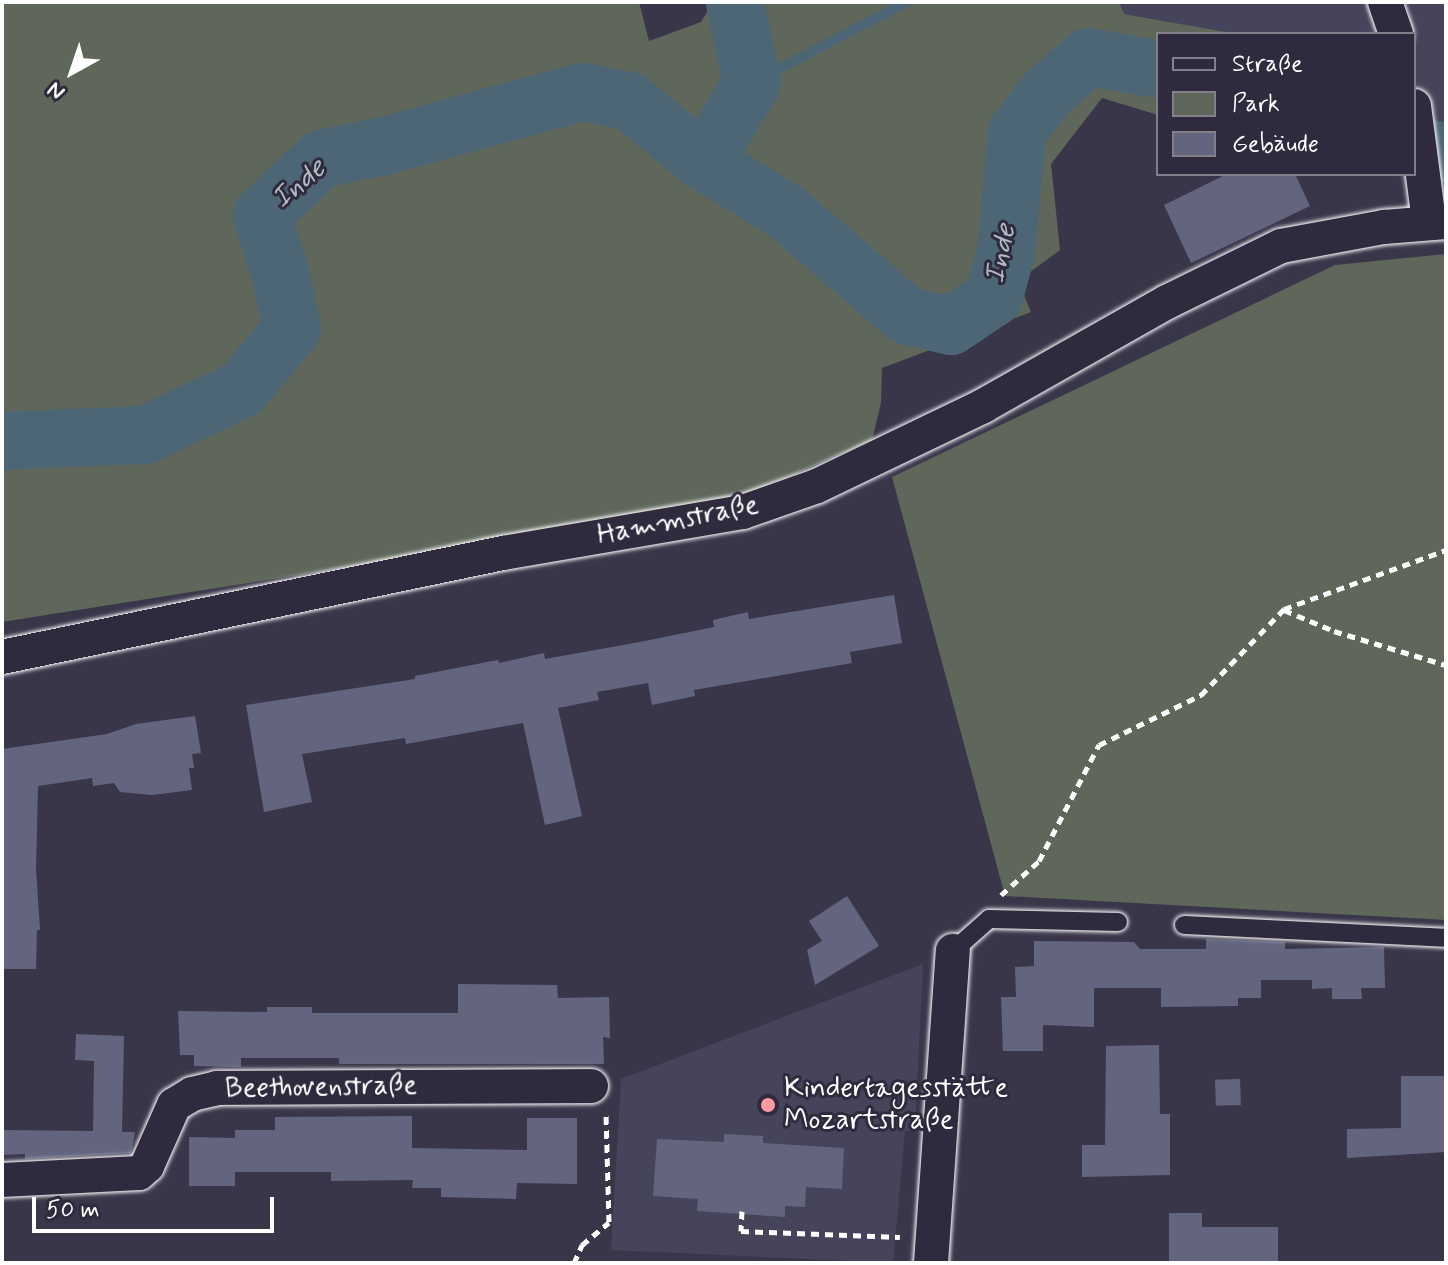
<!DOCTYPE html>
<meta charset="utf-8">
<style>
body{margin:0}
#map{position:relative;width:1448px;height:1265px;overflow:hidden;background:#39364a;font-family:Mynerve,sans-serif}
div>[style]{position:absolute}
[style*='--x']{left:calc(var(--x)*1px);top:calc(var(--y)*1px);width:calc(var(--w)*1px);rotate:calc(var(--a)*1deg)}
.built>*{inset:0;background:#46445a}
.green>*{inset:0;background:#5f675b}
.stream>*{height:10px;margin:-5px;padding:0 5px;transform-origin:5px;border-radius:5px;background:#4d6676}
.river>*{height:58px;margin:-29px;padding:0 29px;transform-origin:29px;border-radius:29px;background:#4d6676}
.building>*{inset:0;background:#63657f;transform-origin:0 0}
.path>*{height:5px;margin-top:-2.5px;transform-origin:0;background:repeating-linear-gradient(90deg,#fff 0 8px,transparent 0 14px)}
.roads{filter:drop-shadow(0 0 2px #fff) drop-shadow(0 0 2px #fff)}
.lane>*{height:18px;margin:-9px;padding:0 9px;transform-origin:9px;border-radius:9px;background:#2f2a3d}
.street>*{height:34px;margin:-17px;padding:0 17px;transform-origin:17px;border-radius:17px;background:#2f2a3d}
.dots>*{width:22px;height:22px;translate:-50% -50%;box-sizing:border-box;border:4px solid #2f2a3d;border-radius:50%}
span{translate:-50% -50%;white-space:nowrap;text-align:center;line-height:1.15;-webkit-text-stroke:6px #2f2a3d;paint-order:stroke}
.street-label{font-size:28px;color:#fff}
.poi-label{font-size:28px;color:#fff}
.left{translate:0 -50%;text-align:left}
.water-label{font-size:30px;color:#afbac1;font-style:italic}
.frame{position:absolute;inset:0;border:4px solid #fff;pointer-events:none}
.legend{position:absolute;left:1156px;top:32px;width:260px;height:144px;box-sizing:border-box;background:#2f2a3d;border:2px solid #827f8b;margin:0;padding:10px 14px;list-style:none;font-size:24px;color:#fff}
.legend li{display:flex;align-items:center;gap:16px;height:40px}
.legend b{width:40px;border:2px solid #827f8b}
.north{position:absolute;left:32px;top:32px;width:80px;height:80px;-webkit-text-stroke:6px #2f2a3d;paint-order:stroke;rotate:220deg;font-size:22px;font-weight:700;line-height:32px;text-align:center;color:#fff}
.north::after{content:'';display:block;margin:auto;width:28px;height:36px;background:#fff;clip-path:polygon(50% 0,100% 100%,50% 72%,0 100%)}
.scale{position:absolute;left:32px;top:1197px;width:242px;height:36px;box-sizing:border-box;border:4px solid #fff;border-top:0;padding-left:10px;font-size:24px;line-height:28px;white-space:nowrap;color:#fff;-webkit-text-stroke:6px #2f2a3d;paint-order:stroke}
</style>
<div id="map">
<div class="built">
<div style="clip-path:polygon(1119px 2px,1446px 2px,1446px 132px,1414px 107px,1414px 34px,1237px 34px,1124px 14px)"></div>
<div style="clip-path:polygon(923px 964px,915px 1131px,905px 1131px,893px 1263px,611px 1250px,621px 1079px)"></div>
</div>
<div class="green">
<div style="clip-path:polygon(2px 2px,639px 2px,649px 41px,701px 22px,713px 2px,1119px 2px,1124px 14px,1237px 34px,1158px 34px,1158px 115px,1102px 98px,1051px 164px,1060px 250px,1018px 281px,1031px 312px,882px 368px,881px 403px,872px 440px,742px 497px,601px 527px,2px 622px)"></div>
<div style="clip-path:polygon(1446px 254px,1446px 920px,1005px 896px,892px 477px,1335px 265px)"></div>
</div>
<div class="stream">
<div style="--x:752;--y:83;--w:175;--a:-27.6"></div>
</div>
<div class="river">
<div style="--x:1414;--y:144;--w:33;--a:16"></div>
<div style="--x:704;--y:162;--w:92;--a:-58.7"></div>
<div style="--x:752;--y:83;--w:83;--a:-101.9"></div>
<div style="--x:2;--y:441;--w:143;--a:-2.4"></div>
<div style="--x:145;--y:435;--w:107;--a:-25.4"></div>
<div style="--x:242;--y:389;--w:78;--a:-50.2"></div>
<div style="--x:292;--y:329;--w:54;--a:-101.7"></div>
<div style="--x:281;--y:276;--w:64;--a:-107.3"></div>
<div style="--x:262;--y:215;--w:81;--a:-43.5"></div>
<div style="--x:321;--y:159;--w:64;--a:-11.7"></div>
<div style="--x:384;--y:146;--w:205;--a:-15.3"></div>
<div style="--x:582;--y:92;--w:48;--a:10.8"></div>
<div style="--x:629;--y:101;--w:97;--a:39.1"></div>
<div style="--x:704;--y:162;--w:95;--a:31.2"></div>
<div style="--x:785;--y:211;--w:161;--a:40.7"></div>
<div style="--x:907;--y:316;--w:45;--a:12.8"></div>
<div style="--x:951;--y:326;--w:52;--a:-34"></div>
<div style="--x:994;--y:297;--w:47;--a:-75.1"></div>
<div style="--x:1006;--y:252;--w:121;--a:-84.8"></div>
<div style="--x:1017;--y:132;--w:49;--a:-52.4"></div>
<div style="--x:1047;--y:93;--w:55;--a:-41.3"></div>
<div style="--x:1088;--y:57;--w:71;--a:9.7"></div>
</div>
<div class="building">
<div style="clip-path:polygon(1227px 174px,1295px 174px,1310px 206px,1191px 263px,1164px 205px)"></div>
<div style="clip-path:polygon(894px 595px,902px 643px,850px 652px,852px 663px,694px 690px,695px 696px,652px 705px,648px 683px,597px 692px,599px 700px,558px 708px,582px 816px,545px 825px,523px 723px,406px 744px,405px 738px,302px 754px,312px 802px,264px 812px,246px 705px,415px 679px,415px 676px,498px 660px,499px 663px,544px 653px,545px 659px,640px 642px,714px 627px,713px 620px,748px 612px,749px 619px)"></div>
<div style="clip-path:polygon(195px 716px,201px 753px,192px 754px,194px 768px,189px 768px,192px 790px,152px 795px,120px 792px,114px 783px,93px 786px,92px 778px,38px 786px,36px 869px,40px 930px,37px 930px,36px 969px,2px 969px,2px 749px,107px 734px,136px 724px)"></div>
<div style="clip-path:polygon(847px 896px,879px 946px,815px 985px,807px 950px,822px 941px,809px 921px)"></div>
<div style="clip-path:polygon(1206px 939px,1285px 942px,1285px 949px,1384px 947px,1385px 988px,1361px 988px,1362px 999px,1332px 999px,1332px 988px,1312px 989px,1312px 980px,1261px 980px,1261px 998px,1238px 998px,1238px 1006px,1161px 1007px,1161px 988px,1094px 988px,1094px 1027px,1043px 1025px,1043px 1051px,1003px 1051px,1001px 997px,1016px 997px,1015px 967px,1034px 966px,1034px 941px,1134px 942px,1140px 949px,1206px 949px)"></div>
<div style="clip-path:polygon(458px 984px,557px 985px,558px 998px,609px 997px,610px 1038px,603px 1037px,604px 1064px,339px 1064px,339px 1058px,241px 1058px,241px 1067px,194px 1066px,194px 1055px,180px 1055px,178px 1011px,267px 1012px,267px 1007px,312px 1007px,312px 1013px,458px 1013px)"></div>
<div style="clip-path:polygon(76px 1034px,124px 1036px,122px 1132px,135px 1132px,131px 1153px,25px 1159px,25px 1154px,2px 1155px,2px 1130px,93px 1131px,94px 1061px,75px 1060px)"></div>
<div style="clip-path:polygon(1159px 1045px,1160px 1114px,1170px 1114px,1170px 1175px,1082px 1177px,1082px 1145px,1105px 1145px,1106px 1046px)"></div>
<div style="clip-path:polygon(1401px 1076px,1446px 1076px,1446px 1152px,1347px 1158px,1347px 1129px,1401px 1128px)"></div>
<div style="left:1240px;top:1079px;width:26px;height:25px;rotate:88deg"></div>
<div style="clip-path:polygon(412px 1116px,412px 1148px,527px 1150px,527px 1118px,577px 1118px,577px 1184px,517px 1183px,516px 1199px,441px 1197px,441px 1188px,412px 1188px,413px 1180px,331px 1181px,331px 1172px,235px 1172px,235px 1186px,189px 1186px,189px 1137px,235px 1138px,235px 1130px,275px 1130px,275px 1117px)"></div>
<div style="clip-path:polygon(724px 1134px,763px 1136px,763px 1143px,844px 1148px,842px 1189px,806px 1187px,805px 1207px,785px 1206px,785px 1217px,697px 1211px,698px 1199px,653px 1196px,657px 1139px,724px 1142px)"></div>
<div style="clip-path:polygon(1169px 1213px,1202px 1213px,1202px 1227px,1278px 1227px,1278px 1262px,1169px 1263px)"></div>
</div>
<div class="path">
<div style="--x:1284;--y:610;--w:54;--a:22.8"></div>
<div style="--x:1334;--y:631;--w:117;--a:16.9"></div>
<div style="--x:1001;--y:895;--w:51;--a:-41.8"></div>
<div style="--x:1039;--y:861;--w:131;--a:-62.7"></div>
<div style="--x:1099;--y:745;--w:114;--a:-26.1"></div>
<div style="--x:1201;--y:695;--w:120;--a:-46"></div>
<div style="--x:1284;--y:609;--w:172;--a:-20"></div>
<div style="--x:742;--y:1211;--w:20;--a:93"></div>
<div style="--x:741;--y:1231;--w:159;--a:2.2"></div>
<div style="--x:574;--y:1263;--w:20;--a:-66"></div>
<div style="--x:582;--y:1245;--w:35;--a:-40"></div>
<div style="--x:609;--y:1222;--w:107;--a:-91.6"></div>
</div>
<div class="roads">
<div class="lane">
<div style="--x:1184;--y:925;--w:262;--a:2.8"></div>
<div style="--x:953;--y:951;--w:48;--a:-41.6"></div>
<div style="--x:989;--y:919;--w:129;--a:1.3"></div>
</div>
<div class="street">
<div style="--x:1385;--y:2;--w:34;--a:71"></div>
<div style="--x:1414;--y:106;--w:117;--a:82.6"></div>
<div style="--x:2;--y:657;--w:512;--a:-11.73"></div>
<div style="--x:503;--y:553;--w:243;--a:-9.7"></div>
<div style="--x:743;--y:512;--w:78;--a:-19.4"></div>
<div style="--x:817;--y:486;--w:184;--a:-25.7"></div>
<div style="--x:983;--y:406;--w:211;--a:-29.5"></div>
<div style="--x:1167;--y:302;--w:127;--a:-26.2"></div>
<div style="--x:1281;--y:246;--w:105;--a:-10.5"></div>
<div style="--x:1384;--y:227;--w:62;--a:-4.6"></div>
<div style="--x:2;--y:1180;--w:137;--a:-2.9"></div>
<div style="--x:139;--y:1173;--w:11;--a:-41"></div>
<div style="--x:147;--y:1166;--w:67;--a:-66.1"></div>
<div style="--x:174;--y:1105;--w:21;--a:-31"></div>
<div style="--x:192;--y:1094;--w:26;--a:-13"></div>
<div style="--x:217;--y:1088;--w:374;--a:-0.3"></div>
<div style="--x:931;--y:1263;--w:313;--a:-86"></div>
</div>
</div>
<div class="dots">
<div style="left:768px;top:1105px;background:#ff9aa2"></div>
</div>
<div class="street-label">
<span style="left:678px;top:521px;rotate:-11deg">Hammstraße</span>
<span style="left:321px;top:1088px;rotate:-1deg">Beethovenstraße</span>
</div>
<div class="poi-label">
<span class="left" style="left:784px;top:1105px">Kindertagesstätte<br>Mozartstraße</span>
</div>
<div class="water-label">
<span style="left:299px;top:184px;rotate:-40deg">Inde</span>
<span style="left:1001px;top:254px;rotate:-78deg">Inde</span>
</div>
<div class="frame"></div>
<ul class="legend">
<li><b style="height:10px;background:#2f2a3d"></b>Straße</li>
<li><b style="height:22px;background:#5f675b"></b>Park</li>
<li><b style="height:22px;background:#63657f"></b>Gebäude</li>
</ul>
<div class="north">N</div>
<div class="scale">50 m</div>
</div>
